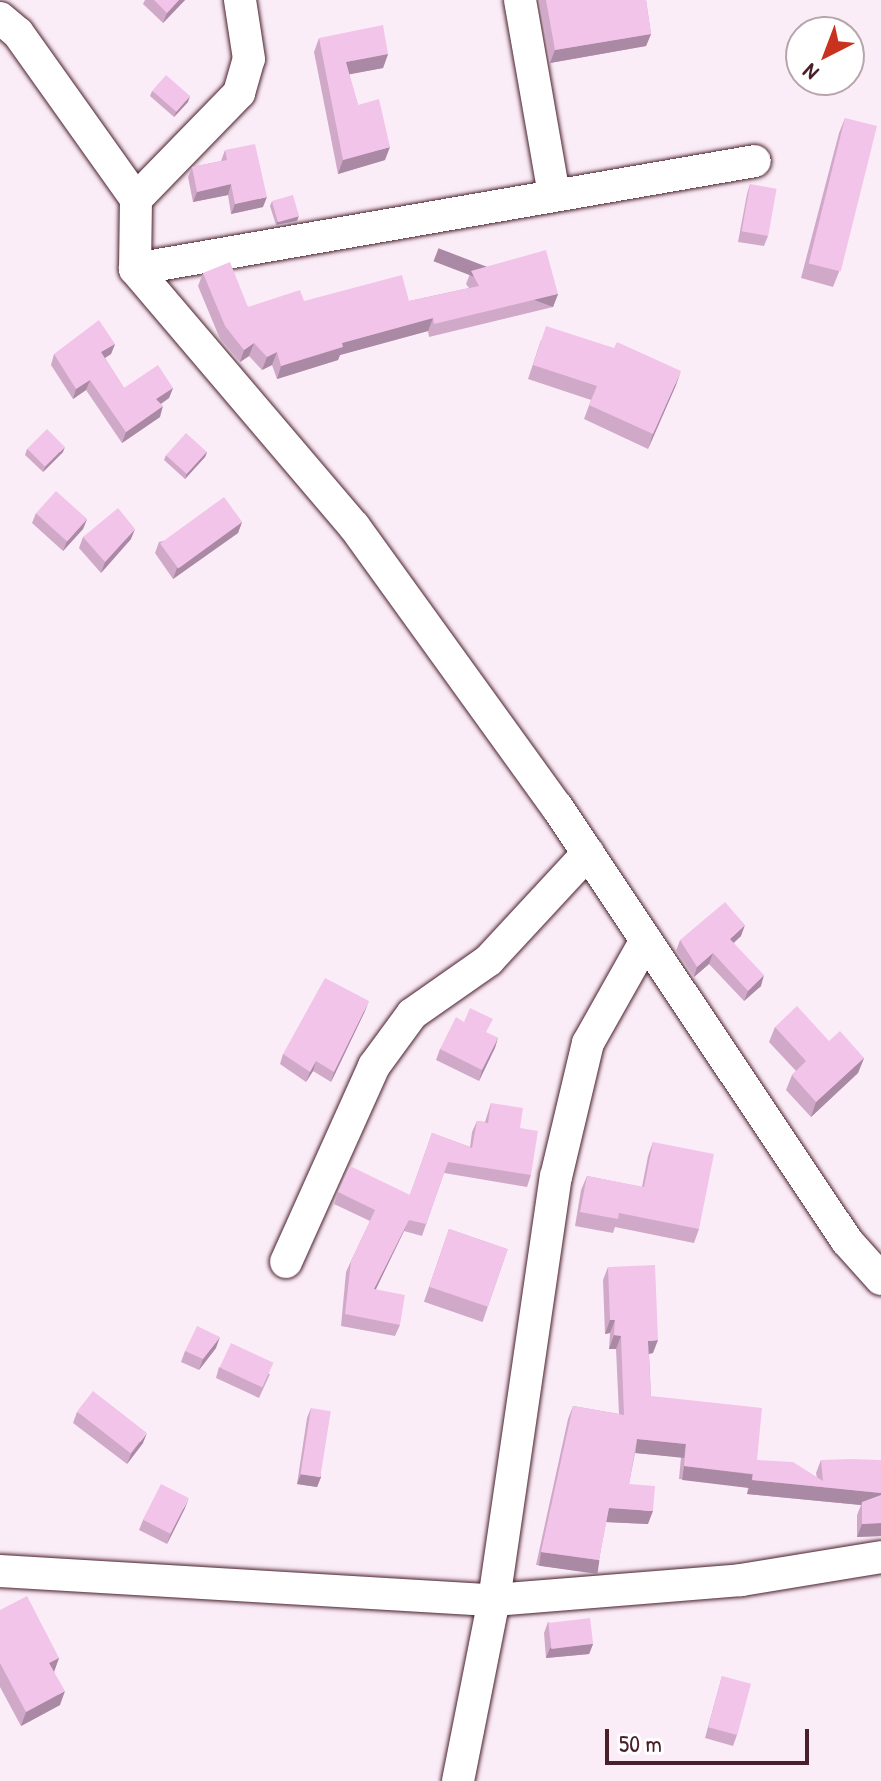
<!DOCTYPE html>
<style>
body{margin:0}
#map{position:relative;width:881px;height:1781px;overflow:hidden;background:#fbedf8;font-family:"Patrick Hand",sans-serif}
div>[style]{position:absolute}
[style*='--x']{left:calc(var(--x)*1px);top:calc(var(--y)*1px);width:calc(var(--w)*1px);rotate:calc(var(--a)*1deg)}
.roads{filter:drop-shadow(0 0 2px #4a1f2b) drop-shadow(0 0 2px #4a1f2b)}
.minor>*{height:32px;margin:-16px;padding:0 16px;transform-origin:16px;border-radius:16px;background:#fff}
.wall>*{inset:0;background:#d0a9c8;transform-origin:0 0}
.shaded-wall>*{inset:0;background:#a989a3;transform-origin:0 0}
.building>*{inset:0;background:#f2c4e9;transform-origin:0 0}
span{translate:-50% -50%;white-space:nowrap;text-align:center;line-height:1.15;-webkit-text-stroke:7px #fff;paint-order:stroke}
.north{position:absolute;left:785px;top:16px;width:80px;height:80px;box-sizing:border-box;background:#fff;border:2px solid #b7a5aa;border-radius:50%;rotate:222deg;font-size:22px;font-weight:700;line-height:32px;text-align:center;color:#4a1f2b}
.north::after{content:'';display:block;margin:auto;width:28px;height:36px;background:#c8321e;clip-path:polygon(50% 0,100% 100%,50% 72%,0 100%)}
.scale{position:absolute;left:605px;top:1729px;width:204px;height:36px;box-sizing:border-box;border:4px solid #4a1f2b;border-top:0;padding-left:10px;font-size:24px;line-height:28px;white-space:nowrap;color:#4a1f2b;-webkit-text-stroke:6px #fff;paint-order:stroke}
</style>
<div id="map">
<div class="roads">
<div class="minor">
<div style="--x:520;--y:0;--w:197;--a:80.1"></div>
<div style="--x:0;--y:18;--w:23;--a:40"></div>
<div style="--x:18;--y:33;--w:204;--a:54.6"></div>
<div style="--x:136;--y:199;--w:70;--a:90.8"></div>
<div style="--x:135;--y:269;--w:338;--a:49.6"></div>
<div style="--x:354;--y:526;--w:347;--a:54.2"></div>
<div style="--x:557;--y:807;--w:522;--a:56.25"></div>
<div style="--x:847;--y:1241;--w:51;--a:48.2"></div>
<div style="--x:136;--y:199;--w:148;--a:-45.8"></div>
<div style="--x:239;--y:93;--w:35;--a:-74"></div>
<div style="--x:249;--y:59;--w:60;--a:-98.7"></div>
<div style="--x:135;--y:269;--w:629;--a:-9.88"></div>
<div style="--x:286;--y:1262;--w:215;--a:-65.8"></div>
<div style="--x:374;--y:1066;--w:64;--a:-53.8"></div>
<div style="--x:412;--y:1014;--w:94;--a:-35"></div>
<div style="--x:489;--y:960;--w:146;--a:-47.2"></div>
<div style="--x:0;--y:1571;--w:495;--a:3.4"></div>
<div style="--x:494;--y:1600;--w:248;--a:-4.6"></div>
<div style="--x:741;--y:1580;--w:142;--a:-9.3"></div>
<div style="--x:458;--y:1781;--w:185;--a:-78.8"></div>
<div style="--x:494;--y:1600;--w:428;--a:-81.7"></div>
<div style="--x:556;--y:1177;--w:138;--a:-76.6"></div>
<div style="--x:588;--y:1043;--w:118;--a:-60.6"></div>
</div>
</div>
<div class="wall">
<div style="clip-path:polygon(145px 0,185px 0,163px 23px,143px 4px)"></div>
<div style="clip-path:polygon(539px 0,646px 0,651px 34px,646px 46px,550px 63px)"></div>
<div style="clip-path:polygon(319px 38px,388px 54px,383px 68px,349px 74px,358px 105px,385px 160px,338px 174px,314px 52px)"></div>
<div style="clip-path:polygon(152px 91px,188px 102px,174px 117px,150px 96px)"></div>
<div style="clip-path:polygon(845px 118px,839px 272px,833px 287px,801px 278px,839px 133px)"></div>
<div style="clip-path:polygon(225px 150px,263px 207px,231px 214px,228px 195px,193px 202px,188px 177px,192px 167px,221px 161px)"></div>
<div style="clip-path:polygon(750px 184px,768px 236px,764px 246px,738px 242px,747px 194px)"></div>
<div style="clip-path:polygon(272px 201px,297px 221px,276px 225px,270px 206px)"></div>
<div style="clip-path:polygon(471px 271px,558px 294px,553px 307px,429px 337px,428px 331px,340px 355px,338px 360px,277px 379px,272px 365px,262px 370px,249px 356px,240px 362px,220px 339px,198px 286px,203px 273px,248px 307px,304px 301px,409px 301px,469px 288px,466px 284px)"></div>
<div style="clip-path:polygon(541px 340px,676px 385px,648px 449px,584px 419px,591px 400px,528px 379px)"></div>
<div style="clip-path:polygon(115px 344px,111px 354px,105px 358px,124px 388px,173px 388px,169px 398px,161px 404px,160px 417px,122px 443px,86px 390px,73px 399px,51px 365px,54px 354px)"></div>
<div style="clip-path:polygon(27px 449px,63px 452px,43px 472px,25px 455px)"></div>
<div style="clip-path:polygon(207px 452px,205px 457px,185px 479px,164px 460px,166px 455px)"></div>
<div style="clip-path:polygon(36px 513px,87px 519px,83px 529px,63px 551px,32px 523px)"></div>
<div style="clip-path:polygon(242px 522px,238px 533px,173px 579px,155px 553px,159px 542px)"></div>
<div style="clip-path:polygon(83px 537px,131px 539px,101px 573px,79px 548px)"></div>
<div style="clip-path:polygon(741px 936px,734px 943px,761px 986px,744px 1001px,709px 964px,694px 977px,676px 951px,680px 940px)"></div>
<div style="clip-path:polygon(365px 1011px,331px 1082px,313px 1071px,306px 1082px,280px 1064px,283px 1054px)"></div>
<div style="clip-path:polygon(775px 1027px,829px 1041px,864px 1058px,858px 1073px,811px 1117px,786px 1090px,792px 1075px,796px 1071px,769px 1042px)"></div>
<div style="clip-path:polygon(487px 1033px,498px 1038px,479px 1081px,436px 1060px,440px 1049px)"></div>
<div style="clip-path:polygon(491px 1103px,520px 1128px,531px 1175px,527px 1187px,444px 1173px,422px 1236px,404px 1231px,376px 1289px,400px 1325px,395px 1336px,341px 1326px,346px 1272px,351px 1261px,370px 1221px,334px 1204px,338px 1192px,410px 1195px,432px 1133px,470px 1147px,472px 1132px,477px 1121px,485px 1122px)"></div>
<div style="clip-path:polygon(653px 1142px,699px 1229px,694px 1243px,615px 1227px,613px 1233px,575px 1226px,581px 1190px,587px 1176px,642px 1187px,648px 1156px)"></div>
<div style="left:449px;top:1229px;width:62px;height:77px;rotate:19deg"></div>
<div style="clip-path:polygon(608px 1267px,653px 1353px,649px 1354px,651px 1396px,757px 1460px,817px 1478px,816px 1473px,821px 1460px,881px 1460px,881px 1536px,857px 1537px,857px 1515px,861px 1505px,747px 1494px,748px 1487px,679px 1479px,681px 1457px,635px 1453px,629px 1484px,648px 1524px,606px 1522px,599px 1560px,594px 1573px,536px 1565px,568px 1419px,573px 1406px,619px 1414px,616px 1349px,609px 1349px,610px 1333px,605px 1334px,603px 1280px)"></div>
<div style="clip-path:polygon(216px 1348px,199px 1370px,181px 1362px,185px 1351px)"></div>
<div style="clip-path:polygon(219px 1367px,270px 1374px,259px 1398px,216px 1378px)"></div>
<div style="clip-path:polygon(311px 1408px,321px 1477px,317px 1487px,297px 1484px,307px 1418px)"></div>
<div style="clip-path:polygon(77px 1412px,143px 1443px,127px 1464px,73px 1423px)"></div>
<div style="clip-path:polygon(185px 1508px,167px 1544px,139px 1530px,143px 1520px)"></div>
<div style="clip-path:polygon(0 1610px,59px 1658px,54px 1671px,60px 1705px,21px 1726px,0 1687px)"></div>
<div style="clip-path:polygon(548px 1622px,593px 1644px,589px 1654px,546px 1658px,544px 1633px)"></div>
<div style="clip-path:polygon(722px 1676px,737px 1735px,733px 1746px,705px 1738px)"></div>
</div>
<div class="shaded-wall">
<div style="clip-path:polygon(179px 0,185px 0,163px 23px,167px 13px)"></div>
<div style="clip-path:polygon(651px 34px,646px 46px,550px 63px,555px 50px)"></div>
<div style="clip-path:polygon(388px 54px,383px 68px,341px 76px,346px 62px)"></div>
<div style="clip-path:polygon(190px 96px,188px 102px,174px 117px,176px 112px)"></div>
<div style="clip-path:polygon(390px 147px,385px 160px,338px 174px,343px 160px)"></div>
<div style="clip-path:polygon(231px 184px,228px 195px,193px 202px,197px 192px)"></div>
<div style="clip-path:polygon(267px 197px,263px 207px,231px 214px,235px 204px)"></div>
<div style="clip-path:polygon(299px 216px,297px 221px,276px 225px,278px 220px)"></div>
<div style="left:558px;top:294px;width:14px;height:128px;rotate:111deg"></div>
<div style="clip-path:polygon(433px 318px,428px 331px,340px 355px,338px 360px,277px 379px,281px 366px,342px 343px)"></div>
<div style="clip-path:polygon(254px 343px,249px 356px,240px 362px,244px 350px)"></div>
<div style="clip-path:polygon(115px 344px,111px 354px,97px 363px,101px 352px)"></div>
<div style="clip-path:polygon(277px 352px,272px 365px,262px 370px,267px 357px)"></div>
<div style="clip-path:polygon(681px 371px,676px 385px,648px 449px,653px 434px)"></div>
<div style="clip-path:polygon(90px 380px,86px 390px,73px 399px,76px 389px)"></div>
<div style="clip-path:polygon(173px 388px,169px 398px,152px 410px,156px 399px)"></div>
<div style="clip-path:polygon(163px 406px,160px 417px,122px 443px,126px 432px)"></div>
<div style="clip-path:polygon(65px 447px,63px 452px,43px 472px,45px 467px)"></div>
<div style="clip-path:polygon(207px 452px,205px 457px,185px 479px,187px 473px)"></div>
<div style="clip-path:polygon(87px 519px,83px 529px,63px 551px,67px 541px)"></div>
<div style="clip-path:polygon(242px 522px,238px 533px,173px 579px,177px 568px)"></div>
<div style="clip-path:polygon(135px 529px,131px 539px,101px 573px,105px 562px)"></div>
<div style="clip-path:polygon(745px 925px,741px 936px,726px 949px,730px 939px)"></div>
<div style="clip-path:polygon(713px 953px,709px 964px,694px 977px,697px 967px)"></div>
<div style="clip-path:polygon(764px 975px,761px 986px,744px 1001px,748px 991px)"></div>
<div style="clip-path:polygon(369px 1001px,365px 1011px,331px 1082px,334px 1072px)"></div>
<div style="clip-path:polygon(498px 1038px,495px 1048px,479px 1081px,482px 1070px)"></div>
<div style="clip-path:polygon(864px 1058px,858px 1073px,811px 1117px,816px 1102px)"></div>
<div style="clip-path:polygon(316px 1061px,313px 1071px,306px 1082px,310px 1072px)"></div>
<div style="clip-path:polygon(409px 1220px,404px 1231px,370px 1301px,374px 1289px)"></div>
<div style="clip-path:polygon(610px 1320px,615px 1320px,610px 1333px,605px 1334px)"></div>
<div style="clip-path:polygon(614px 1335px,621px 1336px,616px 1349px,609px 1349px)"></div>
<div style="clip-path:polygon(220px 1337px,216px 1348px,199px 1370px,203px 1359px)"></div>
<div style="clip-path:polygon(658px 1340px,653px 1353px,643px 1355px,648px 1341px)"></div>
<div style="clip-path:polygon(147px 1433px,143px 1443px,127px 1464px,131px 1454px)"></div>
<div style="left:637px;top:1439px;width:49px;height:14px;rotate:6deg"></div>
<div style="left:684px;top:1466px;width:69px;height:14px;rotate:7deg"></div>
<div style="clip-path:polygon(301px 1474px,321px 1477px,317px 1487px,297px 1484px)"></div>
<div style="clip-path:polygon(752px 1480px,881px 1493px,881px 1505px,862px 1502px,861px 1505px,747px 1494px)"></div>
<div style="clip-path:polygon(189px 1498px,185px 1508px,167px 1544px,171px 1533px)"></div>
<div style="clip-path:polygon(609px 1508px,653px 1511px,648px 1524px,604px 1522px)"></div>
<div style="clip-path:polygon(881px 1523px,881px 1536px,857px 1537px,862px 1524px)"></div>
<div style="left:541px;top:1552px;width:59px;height:14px;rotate:8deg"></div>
<div style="clip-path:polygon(593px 1644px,589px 1654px,546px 1658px,550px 1648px)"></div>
<div style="clip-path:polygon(59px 1658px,54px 1672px,49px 1663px)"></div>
<div style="clip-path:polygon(65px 1691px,60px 1705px,21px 1726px,26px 1712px)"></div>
</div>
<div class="building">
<div style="clip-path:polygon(154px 0,179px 0,167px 13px)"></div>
<div style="clip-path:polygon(546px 0,646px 0,651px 34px,555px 50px)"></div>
<div style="clip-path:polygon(383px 25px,388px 54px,346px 62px,358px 105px,379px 99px,390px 147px,343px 160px,319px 38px)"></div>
<div style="left:166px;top:75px;width:32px;height:21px;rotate:41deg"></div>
<div style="left:845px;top:118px;width:33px;height:150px;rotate:14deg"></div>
<div style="clip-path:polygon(255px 144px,267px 197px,235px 204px,231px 184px,197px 192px,192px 167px,227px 160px,225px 150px)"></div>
<div style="left:750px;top:184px;width:27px;height:48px;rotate:10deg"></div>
<div style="left:293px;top:195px;width:22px;height:22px;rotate:74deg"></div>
<div style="clip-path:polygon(546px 250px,558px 294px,434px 324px,433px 318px,342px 343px,343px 347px,281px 366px,277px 352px,267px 357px,254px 343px,244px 350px,225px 326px,203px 273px,230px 262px,248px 307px,300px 290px,304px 301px,402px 275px,409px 301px,479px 286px,471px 271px)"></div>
<div style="clip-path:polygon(99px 320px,115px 344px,101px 352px,124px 388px,158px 365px,173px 388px,156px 399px,163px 406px,126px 432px,90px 380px,76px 389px,54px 354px)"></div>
<div style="clip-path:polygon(546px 326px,614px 348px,617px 342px,681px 371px,653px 434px,589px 405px,597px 386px,533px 365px)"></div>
<div style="left:47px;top:429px;width:25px;height:28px;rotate:45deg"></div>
<div style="left:186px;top:433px;width:28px;height:30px;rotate:42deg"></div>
<div style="left:56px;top:491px;width:42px;height:30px;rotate:42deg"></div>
<div style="left:224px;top:497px;width:31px;height:79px;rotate:54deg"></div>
<div style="clip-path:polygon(118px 508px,135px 529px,105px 562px,83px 537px)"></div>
<div style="clip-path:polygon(725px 902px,745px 925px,730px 939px,764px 975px,748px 991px,713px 953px,697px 967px,680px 940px)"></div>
<div style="clip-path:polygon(325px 978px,369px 1001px,334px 1072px,316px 1061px,310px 1072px,283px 1054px)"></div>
<div style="clip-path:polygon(797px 1006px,829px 1041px,840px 1031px,864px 1058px,816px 1102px,792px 1075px,806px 1061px,775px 1027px)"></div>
<div style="clip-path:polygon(470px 1008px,493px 1019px,486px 1032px,498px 1038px,482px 1070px,440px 1049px,456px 1017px,464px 1022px)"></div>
<div style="clip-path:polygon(491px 1103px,523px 1108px,520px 1128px,538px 1131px,531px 1175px,448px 1162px,426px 1224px,409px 1220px,374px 1289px,405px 1295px,400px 1325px,345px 1314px,351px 1261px,375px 1210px,338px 1192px,350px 1166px,410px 1195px,432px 1133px,472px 1148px,477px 1121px,488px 1123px)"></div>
<div style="clip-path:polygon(653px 1142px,714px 1154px,699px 1229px,619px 1213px,618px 1219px,580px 1212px,587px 1176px,644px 1187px)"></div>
<div style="left:449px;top:1229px;width:62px;height:61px;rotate:19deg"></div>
<div style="clip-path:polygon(655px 1265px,658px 1340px,648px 1341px,651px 1396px,762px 1408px,757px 1460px,793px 1462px,823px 1481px,821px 1460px,850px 1459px,881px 1460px,881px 1493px,752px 1480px,753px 1474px,684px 1466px,686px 1444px,637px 1439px,629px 1484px,655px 1486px,653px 1511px,609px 1508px,599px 1560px,541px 1552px,573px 1406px,624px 1415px,621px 1336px,614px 1335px,615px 1320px,610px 1320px,608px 1267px)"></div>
<div style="clip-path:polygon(197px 1326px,220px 1337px,203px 1359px,185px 1351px)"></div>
<div style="left:231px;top:1343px;width:47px;height:27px;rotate:25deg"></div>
<div style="left:93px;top:1391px;width:68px;height:26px;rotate:38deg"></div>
<div style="left:311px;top:1408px;width:20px;height:67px;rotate:9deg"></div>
<div style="left:161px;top:1484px;width:31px;height:40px;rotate:27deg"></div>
<div style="clip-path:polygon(881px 1495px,881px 1523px,862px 1524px,862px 1502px)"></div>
<div style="clip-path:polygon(27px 1596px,59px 1658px,49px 1663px,65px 1691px,26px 1712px,0 1663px,0 1610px)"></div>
<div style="left:590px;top:1618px;width:26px;height:42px;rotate:83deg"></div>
<div style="left:722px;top:1676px;width:30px;height:53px;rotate:15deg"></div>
</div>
<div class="north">N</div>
<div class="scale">50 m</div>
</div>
